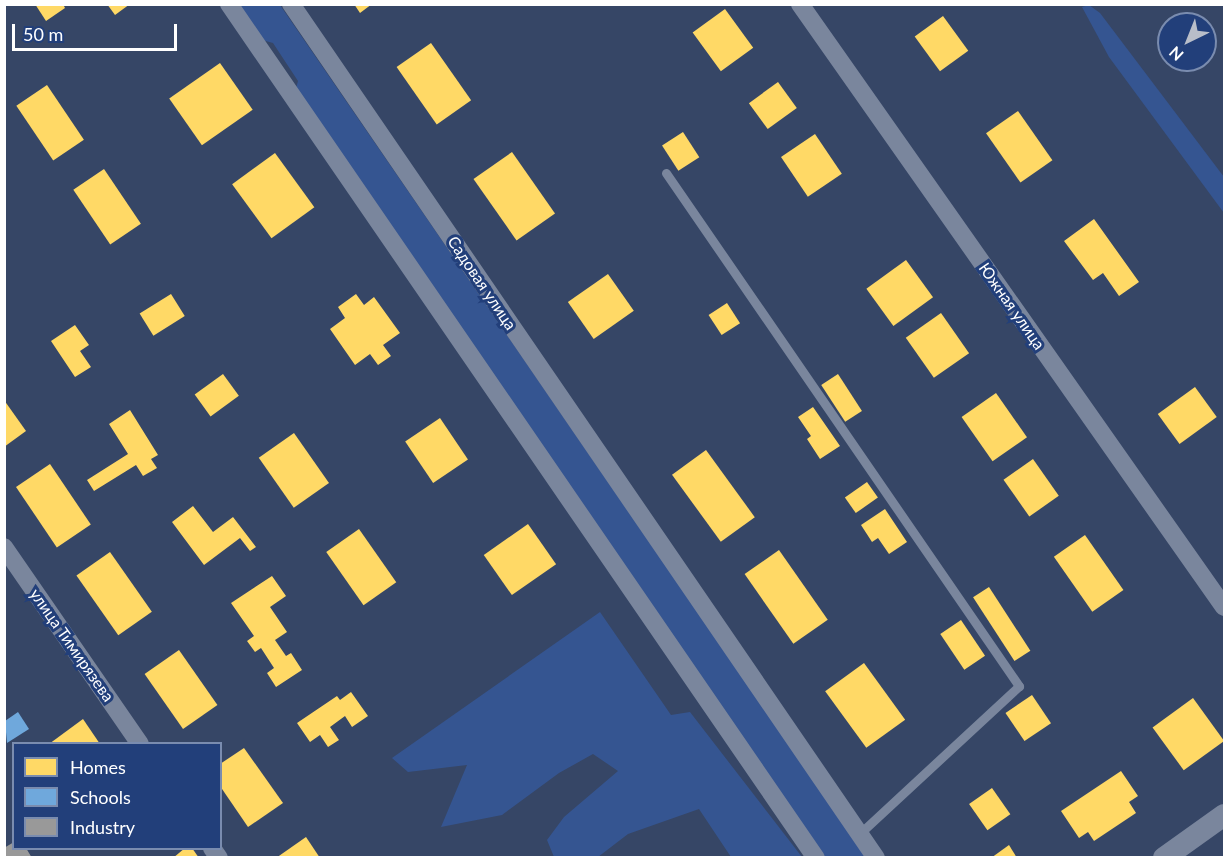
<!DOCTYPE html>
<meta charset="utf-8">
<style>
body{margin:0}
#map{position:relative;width:1229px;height:862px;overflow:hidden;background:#364666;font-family:Lato,sans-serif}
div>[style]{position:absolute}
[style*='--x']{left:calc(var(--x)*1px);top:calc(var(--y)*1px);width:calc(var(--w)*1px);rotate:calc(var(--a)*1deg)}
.green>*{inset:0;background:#355591}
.homes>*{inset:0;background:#ffd966;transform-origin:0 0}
.schools>*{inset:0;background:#6fa8dc}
.industry>*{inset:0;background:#999}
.service>*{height:9px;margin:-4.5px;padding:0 4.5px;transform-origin:4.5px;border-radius:4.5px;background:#7a869d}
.minor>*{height:18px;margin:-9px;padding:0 9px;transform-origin:9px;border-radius:9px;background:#7a869d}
.tertiary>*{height:22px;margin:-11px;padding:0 11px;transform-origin:11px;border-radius:11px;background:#7a869d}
span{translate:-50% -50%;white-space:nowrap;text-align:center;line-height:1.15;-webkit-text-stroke:6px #223f7a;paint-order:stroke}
.street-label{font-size:16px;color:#fff}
.frame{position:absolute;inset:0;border:6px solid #fff;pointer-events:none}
.legend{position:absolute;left:12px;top:742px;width:210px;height:108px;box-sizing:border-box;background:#223f7a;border:2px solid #7a8caf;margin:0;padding:8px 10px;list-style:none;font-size:18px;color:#fff}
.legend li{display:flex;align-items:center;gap:12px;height:30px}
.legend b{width:30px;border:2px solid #7a8caf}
.north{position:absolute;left:1157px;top:12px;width:60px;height:60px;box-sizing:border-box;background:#223f7a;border:2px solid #7a8caf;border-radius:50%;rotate:223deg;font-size:16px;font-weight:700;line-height:24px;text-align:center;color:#fff}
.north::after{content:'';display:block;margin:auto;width:21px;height:27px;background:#b9bec9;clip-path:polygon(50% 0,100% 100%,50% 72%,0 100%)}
.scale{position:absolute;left:12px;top:24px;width:165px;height:27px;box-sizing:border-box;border:3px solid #fff;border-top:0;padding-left:8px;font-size:18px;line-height:21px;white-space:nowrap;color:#fff;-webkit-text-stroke:4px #223f7a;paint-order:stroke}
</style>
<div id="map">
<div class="green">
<div style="clip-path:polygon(238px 5px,280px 5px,866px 857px,823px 857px,295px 92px,298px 81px,273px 43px,262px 40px)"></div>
<div style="clip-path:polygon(1089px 5px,1100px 13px,1224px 177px,1224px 213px,1109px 57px,1082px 7px)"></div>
<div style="clip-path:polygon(600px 612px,671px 715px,690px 712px,802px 857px,731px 857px,699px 809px,628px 834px,598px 857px,554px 857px,547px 840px,564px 817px,618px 771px,593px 754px,559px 773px,502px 815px,441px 827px,467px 765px,408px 772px,392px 758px)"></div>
</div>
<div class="homes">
<div style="clip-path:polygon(35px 4px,63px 4px,65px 8px,46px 21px)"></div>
<div style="clip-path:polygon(107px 4px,130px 4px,115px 15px)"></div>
<div style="clip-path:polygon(354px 4px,372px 4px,360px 13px)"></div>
<div style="left:725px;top:9px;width:48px;height:40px;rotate:54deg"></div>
<div style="left:943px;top:16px;width:43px;height:35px;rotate:54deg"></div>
<div style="left:431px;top:43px;width:70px;height:42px;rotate:55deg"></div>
<div style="left:220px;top:63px;width:57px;height:62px;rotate:55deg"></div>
<div style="left:778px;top:82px;width:32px;height:36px;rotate:54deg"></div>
<div style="left:47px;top:85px;width:66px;height:37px;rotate:56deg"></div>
<div style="left:1018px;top:111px;width:60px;height:39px;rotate:55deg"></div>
<div style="left:683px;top:132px;width:30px;height:25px;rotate:57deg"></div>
<div style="left:815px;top:134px;width:48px;height:41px;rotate:56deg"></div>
<div style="left:512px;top:152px;width:75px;height:47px;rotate:55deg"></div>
<div style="left:275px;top:153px;width:67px;height:53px;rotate:54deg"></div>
<div style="left:104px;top:169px;width:66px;height:37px;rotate:56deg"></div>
<div style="clip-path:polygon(1094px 219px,1139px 282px,1119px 296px,1103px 273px,1093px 280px,1064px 241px)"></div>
<div style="left:906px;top:260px;width:46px;height:49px;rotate:54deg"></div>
<div style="left:608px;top:274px;width:45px;height:49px;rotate:55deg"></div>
<div style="left:171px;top:294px;width:26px;height:37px;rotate:58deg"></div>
<div style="clip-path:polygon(356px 294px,364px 305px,374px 297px,400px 333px,383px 345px,391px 356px,378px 365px,370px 354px,355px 365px,330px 329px,345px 318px,338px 307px)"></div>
<div style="left:727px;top:303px;width:24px;height:22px;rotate:57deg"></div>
<div style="left:941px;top:313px;width:49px;height:43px;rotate:55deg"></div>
<div style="clip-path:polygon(75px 325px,89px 345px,80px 351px,91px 367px,75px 377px,51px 341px)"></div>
<div style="left:223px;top:374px;width:27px;height:35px;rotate:54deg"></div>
<div style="left:838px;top:374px;width:44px;height:20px;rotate:57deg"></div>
<div style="left:1195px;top:387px;width:37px;height:46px;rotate:54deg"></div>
<div style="left:996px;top:393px;width:54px;height:42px;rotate:55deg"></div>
<div style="clip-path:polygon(4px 400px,26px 431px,4px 447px)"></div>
<div style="clip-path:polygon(813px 407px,840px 446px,820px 459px,807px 439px,811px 436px,798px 417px)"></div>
<div style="clip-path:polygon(130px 410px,158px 455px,151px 459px,157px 468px,143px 476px,136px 465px,94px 491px,87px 480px,128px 454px,109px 424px)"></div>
<div style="left:440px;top:418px;width:50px;height:42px;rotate:56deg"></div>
<div style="left:294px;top:433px;width:61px;height:43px;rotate:55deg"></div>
<div style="left:706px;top:450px;width:83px;height:42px;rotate:54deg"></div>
<div style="left:1033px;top:459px;width:45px;height:36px;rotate:55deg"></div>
<div style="left:50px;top:464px;width:73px;height:41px;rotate:56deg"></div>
<div style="left:867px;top:482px;width:19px;height:27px;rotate:55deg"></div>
<div style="clip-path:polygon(193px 506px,213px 532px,233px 517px,256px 547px,250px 551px,240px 538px,204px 565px,172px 522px)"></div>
<div style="clip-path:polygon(885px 509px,907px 542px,889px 554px,878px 538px,872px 542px,861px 525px)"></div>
<div style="left:528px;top:524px;width:49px;height:54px;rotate:55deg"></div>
<div style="left:359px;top:529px;width:65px;height:40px;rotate:55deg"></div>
<div style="left:1085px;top:535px;width:67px;height:38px;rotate:55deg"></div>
<div style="left:779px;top:550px;width:85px;height:42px;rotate:55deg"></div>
<div style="left:110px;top:552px;width:73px;height:41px;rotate:55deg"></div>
<div style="clip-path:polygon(272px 576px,286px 596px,270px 607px,287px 632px,275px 640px,286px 656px,291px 653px,302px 670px,276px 687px,267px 673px,274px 668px,261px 648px,255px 652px,247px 641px,254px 636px,231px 603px)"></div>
<div style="left:989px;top:587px;width:76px;height:19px;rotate:57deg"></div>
<div style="left:961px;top:620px;width:43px;height:25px;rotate:56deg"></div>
<div style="left:179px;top:650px;width:67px;height:42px;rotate:55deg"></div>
<div style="left:864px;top:663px;width:70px;height:48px;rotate:54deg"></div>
<div style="clip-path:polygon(351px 692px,368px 716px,352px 727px,345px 716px,330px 727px,339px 740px,328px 747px,320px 735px,310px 742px,297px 723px,337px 696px,340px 700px)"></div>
<div style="left:1032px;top:695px;width:34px;height:32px;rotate:56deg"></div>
<div style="left:1193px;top:698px;width:53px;height:50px;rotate:54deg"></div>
<div style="clip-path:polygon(83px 719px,100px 744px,49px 744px)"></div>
<div style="clip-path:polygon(244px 748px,283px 803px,248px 827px,220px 786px,220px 764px)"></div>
<div style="clip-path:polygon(1121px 771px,1138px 796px,1129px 802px,1136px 813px,1094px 841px,1088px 832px,1079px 838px,1061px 811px)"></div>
<div style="left:992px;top:788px;width:32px;height:28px;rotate:55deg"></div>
<div style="clip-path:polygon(306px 837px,320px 858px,276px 858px)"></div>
<div style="clip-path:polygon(1009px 845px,1017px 858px,991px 858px)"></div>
<div style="clip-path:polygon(185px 848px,192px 848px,199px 858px,173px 858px)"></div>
</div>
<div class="schools">
<div style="clip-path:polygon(18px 712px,29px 729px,7px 743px,5px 721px)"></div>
</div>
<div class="industry">
<div style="clip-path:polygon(14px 842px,14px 848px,26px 848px,32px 858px,4px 858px,4px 848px)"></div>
</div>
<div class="service">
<div style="--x:666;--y:173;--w:623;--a:55.47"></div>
<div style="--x:1019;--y:686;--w:217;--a:137.2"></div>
</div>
<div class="minor">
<div style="--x:229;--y:4;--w:1036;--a:55.5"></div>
<div style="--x:291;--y:4;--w:1035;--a:55.59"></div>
<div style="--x:800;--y:4;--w:737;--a:54.89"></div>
<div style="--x:4;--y:547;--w:239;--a:55.4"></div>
<div style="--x:212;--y:848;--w:12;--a:55"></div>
</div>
<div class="tertiary">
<div style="--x:1164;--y:858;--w:74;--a:-35.6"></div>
</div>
<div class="street-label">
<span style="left:482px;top:283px;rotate:56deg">Садовая улица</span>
<span style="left:1012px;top:306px;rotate:55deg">Южная улица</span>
<span style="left:72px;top:645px;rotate:55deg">улица Тимирязева</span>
</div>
<div class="frame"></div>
<ul class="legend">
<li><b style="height:16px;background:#ffd966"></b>Homes</li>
<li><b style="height:16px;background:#6fa8dc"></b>Schools</li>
<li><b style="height:16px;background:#999"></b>Industry</li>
</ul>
<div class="north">N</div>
<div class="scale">50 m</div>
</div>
